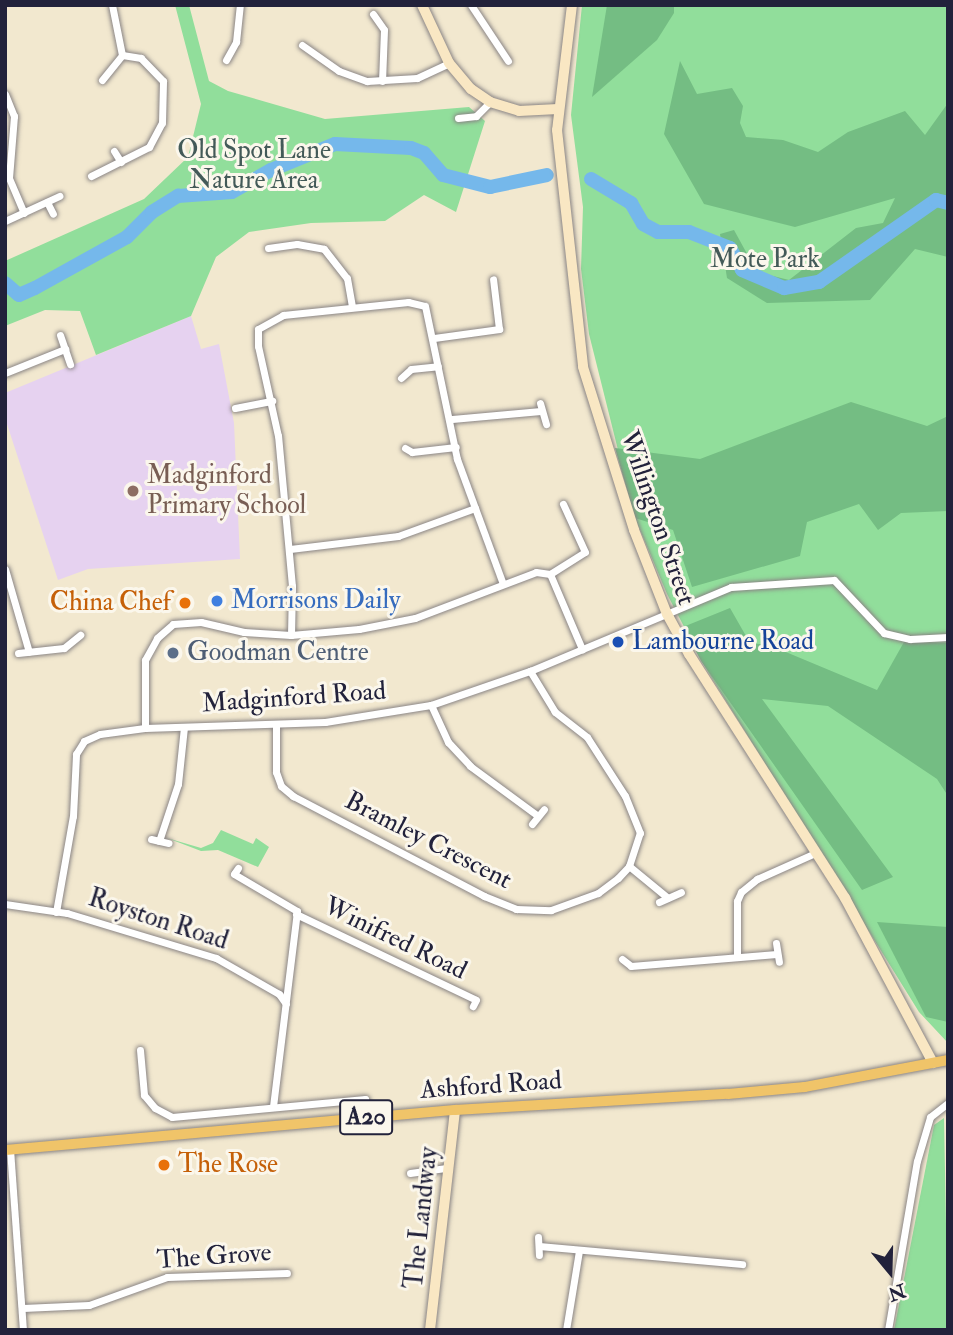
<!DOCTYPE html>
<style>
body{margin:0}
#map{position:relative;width:953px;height:1335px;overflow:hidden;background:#f2e8cf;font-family:"IM FELL Double Pica",serif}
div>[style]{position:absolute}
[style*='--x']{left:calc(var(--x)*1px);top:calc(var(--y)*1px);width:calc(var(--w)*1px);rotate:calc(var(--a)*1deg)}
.built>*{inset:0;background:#e6d2f0}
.green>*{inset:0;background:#91de9b}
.forest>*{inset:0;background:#74bd83}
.river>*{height:14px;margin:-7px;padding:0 7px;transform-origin:7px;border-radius:7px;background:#75b8eb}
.roads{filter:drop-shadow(0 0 2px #8a8585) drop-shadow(0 0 2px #8a8585)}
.street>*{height:7px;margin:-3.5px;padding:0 3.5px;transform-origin:3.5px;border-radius:3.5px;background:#fff}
.secondary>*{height:10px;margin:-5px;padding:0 5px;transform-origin:5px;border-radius:5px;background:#f9e7c3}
.primary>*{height:10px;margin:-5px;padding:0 5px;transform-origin:5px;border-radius:5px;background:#f0c469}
.dots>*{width:19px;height:19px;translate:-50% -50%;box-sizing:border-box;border:4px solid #fbf7ec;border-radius:50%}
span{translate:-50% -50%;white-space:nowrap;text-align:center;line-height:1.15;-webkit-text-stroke:6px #fbf7ec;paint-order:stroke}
.shield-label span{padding:2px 5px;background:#fbf7ec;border:2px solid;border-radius:5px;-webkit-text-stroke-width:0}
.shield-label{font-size:24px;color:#22223b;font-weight:700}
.park-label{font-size:26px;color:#435a58}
.education-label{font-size:26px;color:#785e54}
.left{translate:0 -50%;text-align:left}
.street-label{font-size:26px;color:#22223b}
.shop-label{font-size:26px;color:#366cbe}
.food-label{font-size:26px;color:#c56008}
.right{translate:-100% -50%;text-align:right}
.transit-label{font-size:26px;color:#164399}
.service-label{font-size:26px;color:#4e5e75}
.frame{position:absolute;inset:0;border:7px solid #22223b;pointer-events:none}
.north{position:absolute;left:855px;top:1237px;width:70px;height:70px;-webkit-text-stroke:5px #fbf7ec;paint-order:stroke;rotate:161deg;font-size:19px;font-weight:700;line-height:28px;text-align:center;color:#22223b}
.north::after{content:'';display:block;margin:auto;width:24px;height:32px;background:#22223b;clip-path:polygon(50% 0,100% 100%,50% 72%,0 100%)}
</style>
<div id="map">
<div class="built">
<div style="clip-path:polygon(191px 316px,201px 349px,219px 344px,234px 423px,240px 559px,88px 569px,58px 580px,5px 418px,5px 393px)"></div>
</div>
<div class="green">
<div style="clip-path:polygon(175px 5px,189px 5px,209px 81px,228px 91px,325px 119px,469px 107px,485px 121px,456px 212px,424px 195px,385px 221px,311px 223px,249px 232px,216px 257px,191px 316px,96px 355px,80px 311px,45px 310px,5px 326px,5px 261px,144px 199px,188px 157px,201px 104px)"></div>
<div style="clip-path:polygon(582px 5px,948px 5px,948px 1043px,919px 1012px,705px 667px,667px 594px,635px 518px,589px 334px,581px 269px,583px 207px,571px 115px)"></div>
<div style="clip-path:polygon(221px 830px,253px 844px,256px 838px,269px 847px,258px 867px,218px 850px,201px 851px,167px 838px,201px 848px,213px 843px)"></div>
<div style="clip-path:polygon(944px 1118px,948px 1330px,894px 1330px,934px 1125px)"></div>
</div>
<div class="forest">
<div style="clip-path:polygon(607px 5px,674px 5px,674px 13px,657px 40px,592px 97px)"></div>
<div style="clip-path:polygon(680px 61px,697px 94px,732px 88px,743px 106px,740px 123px,746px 137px,783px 140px,818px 152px,848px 132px,905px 111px,925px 135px,948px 103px,948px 257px,915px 249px,870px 300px,767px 303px,727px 278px,720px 234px,734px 230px,757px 272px,789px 280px,856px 228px,883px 223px,895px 198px,795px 227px,704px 204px,664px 134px)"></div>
<div style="clip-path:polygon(851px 402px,927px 426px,948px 416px,948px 511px,901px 513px,878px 530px,859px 504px,807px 522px,800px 556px,692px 587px,673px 530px,635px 518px,615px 448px,700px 459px)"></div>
<div style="clip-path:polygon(730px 608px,750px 643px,769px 645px,877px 690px,904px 642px,948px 643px,948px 796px,937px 779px,828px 706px,762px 699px,893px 877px,862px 890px,701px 661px,683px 627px)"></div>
<div style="clip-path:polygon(877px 922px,948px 927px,948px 1022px,926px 1017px)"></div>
</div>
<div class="river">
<div style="--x:591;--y:179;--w:47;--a:31"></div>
<div style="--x:631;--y:203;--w:24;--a:60"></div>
<div style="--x:643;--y:224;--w:17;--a:28"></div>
<div style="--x:658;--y:232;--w:31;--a:0"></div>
<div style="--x:689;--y:232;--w:44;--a:21.3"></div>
<div style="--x:730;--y:248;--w:25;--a:61"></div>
<div style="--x:742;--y:270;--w:46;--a:23.2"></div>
<div style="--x:784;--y:288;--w:36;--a:-10"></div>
<div style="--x:819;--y:282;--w:143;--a:-35"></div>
<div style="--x:936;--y:200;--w:12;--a:14"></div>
<div style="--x:5;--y:283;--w:18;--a:41"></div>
<div style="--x:19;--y:295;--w:17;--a:-24"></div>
<div style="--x:35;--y:288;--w:105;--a:-29"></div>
<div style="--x:127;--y:237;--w:35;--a:-45"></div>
<div style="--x:152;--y:212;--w:31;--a:-32"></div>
<div style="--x:178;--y:196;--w:54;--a:-4.2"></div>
<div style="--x:232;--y:192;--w:45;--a:-29.4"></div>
<div style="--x:271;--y:170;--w:69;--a:-22.1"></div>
<div style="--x:335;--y:144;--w:76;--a:3"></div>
<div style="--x:411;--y:148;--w:14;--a:21"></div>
<div style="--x:424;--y:153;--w:29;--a:49"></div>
<div style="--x:443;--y:175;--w:49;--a:14.3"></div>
<div style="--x:490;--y:187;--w:58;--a:-11.9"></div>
</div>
<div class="roads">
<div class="street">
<div style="--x:471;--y:5;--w:67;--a:56.5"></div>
<div style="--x:373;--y:14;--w:19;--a:55"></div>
<div style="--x:384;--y:30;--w:51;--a:92.2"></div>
<div style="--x:302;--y:45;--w:45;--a:35.1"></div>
<div style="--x:339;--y:71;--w:30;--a:20"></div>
<div style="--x:367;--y:81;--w:50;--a:-3.4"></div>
<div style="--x:417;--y:78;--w:35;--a:-25"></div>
<div style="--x:226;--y:60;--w:21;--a:-61"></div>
<div style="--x:236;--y:42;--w:37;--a:-84"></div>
<div style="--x:102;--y:80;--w:32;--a:-51"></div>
<div style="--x:122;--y:55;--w:51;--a:-101.3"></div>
<div style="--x:5;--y:94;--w:24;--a:68"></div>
<div style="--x:14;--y:116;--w:62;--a:94.6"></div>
<div style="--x:9;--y:178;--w:38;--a:67"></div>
<div style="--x:458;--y:118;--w:18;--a:-6"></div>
<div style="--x:476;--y:116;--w:20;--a:-45"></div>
<div style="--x:114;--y:151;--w:13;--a:58"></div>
<div style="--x:91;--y:176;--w:65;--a:-26.6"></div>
<div style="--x:149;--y:147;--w:27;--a:-62"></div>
<div style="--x:162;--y:123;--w:42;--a:-88.6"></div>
<div style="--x:163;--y:81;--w:32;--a:-134"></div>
<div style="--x:141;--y:58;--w:19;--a:-171"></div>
<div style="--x:47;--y:202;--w:13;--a:63"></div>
<div style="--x:5;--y:221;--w:60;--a:-24.8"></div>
<div style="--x:268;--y:248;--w:29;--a:-8"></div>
<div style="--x:297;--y:244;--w:27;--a:10"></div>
<div style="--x:324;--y:249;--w:37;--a:52"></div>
<div style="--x:347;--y:278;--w:29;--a:80"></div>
<div style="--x:60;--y:335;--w:31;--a:71"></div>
<div style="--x:434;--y:338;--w:66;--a:-7.9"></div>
<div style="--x:499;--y:329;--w:50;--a:-96.8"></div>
<div style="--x:5;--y:373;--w:65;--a:-21.8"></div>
<div style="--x:401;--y:378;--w:13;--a:-42"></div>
<div style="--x:411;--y:369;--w:27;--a:-6"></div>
<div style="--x:540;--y:403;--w:22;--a:74"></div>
<div style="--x:235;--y:408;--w:38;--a:-11"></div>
<div style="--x:452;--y:419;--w:89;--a:-5.1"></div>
<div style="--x:405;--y:448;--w:8;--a:30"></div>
<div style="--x:412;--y:452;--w:44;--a:-6.5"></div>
<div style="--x:290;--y:549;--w:109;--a:-6.9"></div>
<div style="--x:398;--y:536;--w:82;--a:-20"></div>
<div style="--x:5;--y:569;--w:86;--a:73.9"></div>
<div style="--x:550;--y:574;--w:41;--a:-32.2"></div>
<div style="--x:585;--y:552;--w:53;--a:-114.6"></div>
<div style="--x:550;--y:574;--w:82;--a:66.9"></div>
<div style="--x:291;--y:635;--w:49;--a:-88.8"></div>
<div style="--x:292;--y:586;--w:151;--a:-95.3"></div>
<div style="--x:278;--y:436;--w:92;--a:-102.5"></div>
<div style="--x:258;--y:346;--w:17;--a:-90"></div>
<div style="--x:258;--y:329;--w:29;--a:-29"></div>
<div style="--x:283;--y:315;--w:126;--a:-5.9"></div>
<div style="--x:408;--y:302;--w:17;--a:13"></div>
<div style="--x:425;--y:306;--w:156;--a:78.2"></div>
<div style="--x:457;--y:459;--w:133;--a:69.8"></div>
<div style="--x:18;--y:653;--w:46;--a:-6.2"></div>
<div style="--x:64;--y:648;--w:21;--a:-39"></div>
<div style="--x:431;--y:705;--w:41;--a:65.3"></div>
<div style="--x:448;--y:742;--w:33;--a:47"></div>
<div style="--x:470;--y:766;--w:84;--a:36.3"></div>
<div style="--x:276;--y:725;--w:47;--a:90"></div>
<div style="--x:276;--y:772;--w:15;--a:70"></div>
<div style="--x:281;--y:786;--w:16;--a:40"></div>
<div style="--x:293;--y:796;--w:216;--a:27.6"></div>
<div style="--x:484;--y:896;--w:35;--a:22"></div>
<div style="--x:516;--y:909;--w:35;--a:2"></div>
<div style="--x:551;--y:910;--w:50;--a:-19.9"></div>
<div style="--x:598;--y:893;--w:25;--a:-37"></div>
<div style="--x:618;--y:878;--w:16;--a:-47"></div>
<div style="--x:629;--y:866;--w:35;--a:-72"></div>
<div style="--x:640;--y:833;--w:40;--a:-112"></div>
<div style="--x:625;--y:796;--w:70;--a:-122.8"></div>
<div style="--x:587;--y:737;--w:41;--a:-142"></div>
<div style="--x:555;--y:712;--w:48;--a:-121.4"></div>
<div style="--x:145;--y:728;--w:68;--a:-90"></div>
<div style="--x:145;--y:660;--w:25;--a:-61"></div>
<div style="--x:157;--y:638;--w:21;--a:-41"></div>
<div style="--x:173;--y:624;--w:28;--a:-4"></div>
<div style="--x:201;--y:622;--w:44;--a:13.1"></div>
<div style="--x:244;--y:632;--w:47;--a:3.7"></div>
<div style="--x:291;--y:635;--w:68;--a:-5"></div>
<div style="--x:359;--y:629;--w:57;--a:-11.1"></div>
<div style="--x:415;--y:618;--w:129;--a:-20.8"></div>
<div style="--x:536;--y:572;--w:14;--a:8"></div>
<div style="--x:532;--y:824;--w:19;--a:-51"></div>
<div style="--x:151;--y:839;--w:18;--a:13"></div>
<div style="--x:159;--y:841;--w:60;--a:-71.6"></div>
<div style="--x:178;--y:784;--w:57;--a:-84"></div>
<div style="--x:629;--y:866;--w:50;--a:39.4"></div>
<div style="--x:238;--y:868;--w:7;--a:124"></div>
<div style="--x:234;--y:874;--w:73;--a:30.4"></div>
<div style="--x:297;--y:911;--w:196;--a:97"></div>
<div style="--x:659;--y:902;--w:24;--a:-24"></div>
<div style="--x:5;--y:904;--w:63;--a:8.3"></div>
<div style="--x:67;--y:913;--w:156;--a:16.8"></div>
<div style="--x:216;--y:958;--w:73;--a:29.7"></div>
<div style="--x:279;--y:994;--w:12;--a:55"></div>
<div style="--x:56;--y:912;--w:97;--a:-80"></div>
<div style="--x:73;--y:816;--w:62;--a:-87.2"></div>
<div style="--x:76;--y:754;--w:15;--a:-58"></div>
<div style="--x:84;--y:741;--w:17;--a:-24"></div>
<div style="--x:100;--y:734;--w:45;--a:-7.6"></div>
<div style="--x:145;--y:728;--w:180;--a:-1.9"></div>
<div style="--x:325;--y:722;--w:107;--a:-9.1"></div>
<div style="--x:431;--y:705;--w:105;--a:-19"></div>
<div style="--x:530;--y:671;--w:218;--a:-22.7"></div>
<div style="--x:731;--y:587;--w:103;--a:-3.9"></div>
<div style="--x:834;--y:580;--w:73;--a:46.7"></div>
<div style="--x:884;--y:633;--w:27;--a:13"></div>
<div style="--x:910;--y:639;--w:38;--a:-3"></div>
<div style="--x:296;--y:914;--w:199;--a:25.5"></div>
<div style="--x:476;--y:1000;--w:7;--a:117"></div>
<div style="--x:776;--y:943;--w:19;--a:81"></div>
<div style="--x:737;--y:955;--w:54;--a:-90"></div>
<div style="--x:737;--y:901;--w:10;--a:-66"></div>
<div style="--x:741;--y:892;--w:21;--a:-39"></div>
<div style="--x:757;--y:879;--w:64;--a:-24.1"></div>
<div style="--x:622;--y:959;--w:11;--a:38"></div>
<div style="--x:631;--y:966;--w:146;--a:-4.7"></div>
<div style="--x:140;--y:1050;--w:45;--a:84.9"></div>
<div style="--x:144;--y:1095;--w:17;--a:50"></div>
<div style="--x:155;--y:1108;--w:19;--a:28"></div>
<div style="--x:172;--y:1117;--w:194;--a:-5.3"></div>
<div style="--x:365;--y:1099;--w:19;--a:72"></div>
<div style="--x:10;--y:1149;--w:181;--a:85.9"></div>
<div style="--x:410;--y:1173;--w:37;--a:-8"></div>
<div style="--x:538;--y:1237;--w:18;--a:87"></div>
<div style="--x:539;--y:1246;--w:204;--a:5.1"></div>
<div style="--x:23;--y:1308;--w:66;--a:-2.6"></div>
<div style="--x:89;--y:1305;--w:83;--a:-19.7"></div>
<div style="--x:167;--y:1277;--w:120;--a:-1.9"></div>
<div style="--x:566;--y:1330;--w:80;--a:-80.7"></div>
<div style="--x:888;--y:1330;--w:171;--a:-80.3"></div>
<div style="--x:917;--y:1161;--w:46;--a:-73.5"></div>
<div style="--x:930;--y:1117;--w:23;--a:-38"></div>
</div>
<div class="secondary">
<div style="--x:422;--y:5;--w:64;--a:65"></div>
<div style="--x:449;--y:63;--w:34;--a:50"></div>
<div style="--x:471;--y:89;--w:23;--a:34"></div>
<div style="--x:490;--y:102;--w:30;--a:17"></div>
<div style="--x:519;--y:111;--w:39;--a:-3"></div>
<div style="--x:572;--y:5;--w:126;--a:96.8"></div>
<div style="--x:557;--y:130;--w:238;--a:83.7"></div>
<div style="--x:583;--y:367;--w:171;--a:72.6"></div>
<div style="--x:634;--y:530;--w:90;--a:68.6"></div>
<div style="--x:667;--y:614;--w:46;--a:61.2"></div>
<div style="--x:689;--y:654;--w:290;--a:57.4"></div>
<div style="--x:845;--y:898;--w:187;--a:61.9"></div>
<div style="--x:430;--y:1330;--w:221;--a:-83.5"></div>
</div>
<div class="primary">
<div style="--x:5;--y:1150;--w:452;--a:-5.1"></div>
<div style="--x:455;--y:1110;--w:273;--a:-3.4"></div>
<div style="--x:728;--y:1094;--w:77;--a:-5.2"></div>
<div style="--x:805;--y:1087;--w:146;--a:-10.7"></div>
</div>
</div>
<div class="dots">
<div style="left:133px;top:491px;background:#8d6e63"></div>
<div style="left:217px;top:601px;background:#3f7fe0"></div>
<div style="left:185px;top:603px;background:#e8710a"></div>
<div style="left:618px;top:642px;background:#1a4fb4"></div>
<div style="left:173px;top:653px;background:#5c6f8a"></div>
<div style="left:164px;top:1165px;background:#e8710a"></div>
</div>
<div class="shield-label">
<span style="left:366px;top:1117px">A20</span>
</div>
<div class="park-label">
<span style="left:254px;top:166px">Old Spot Lane<br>Nature Area</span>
<span style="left:765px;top:260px">Mote Park</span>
</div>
<div class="education-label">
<span class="left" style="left:147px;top:491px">Madginford<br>Primary School</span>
</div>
<div class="street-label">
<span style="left:657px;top:518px;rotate:71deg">Willington Street</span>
<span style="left:294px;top:698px;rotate:-4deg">Madginford Road</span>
<span style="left:428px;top:841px;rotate:27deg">Bramley Crescent</span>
<span style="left:158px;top:920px;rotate:18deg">Royston Road</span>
<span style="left:395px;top:939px;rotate:26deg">Winifred Road</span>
<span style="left:491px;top:1086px;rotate:-4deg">Ashford Road</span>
<span style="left:422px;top:1218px;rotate:-84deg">The Landway</span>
<span style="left:214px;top:1257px;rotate:-4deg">The Grove</span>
</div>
<div class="shop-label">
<span class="left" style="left:231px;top:601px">Morrisons Daily</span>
</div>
<div class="food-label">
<span class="right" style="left:171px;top:603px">China Chef</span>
<span class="left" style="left:178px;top:1165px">The Rose</span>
</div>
<div class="transit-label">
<span class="left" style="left:632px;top:642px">Lambourne Road</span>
</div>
<div class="service-label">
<span class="left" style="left:187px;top:653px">Goodman Centre</span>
</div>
<div class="frame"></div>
<div class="north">N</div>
</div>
